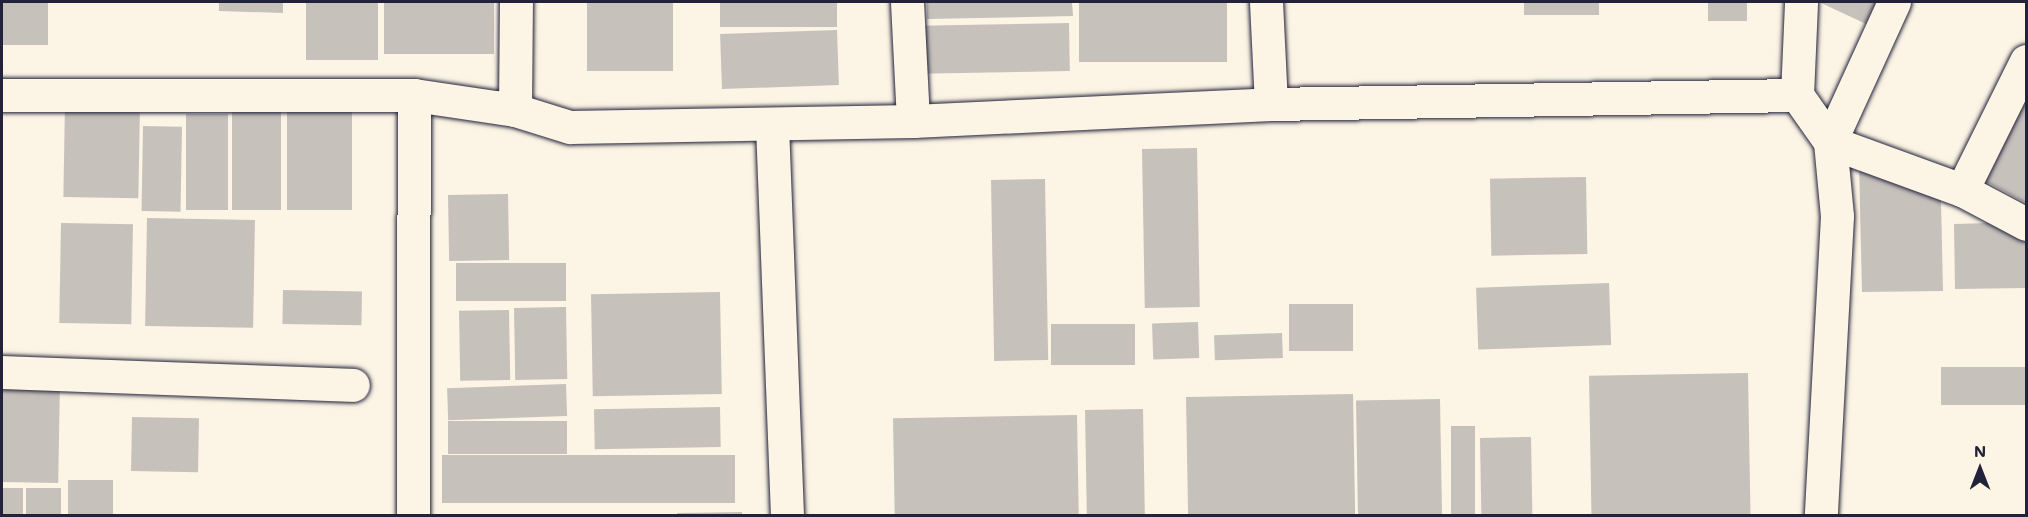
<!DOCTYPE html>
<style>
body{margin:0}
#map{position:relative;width:2028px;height:517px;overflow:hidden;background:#fcf5e5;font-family:Mali,sans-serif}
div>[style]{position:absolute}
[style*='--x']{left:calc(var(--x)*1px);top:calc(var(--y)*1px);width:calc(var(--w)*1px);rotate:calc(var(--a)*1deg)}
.building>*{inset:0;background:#c6c1bb;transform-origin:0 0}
.roads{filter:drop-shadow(0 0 2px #22223b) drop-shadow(0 0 2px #22223b)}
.minor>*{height:33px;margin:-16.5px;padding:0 16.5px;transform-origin:16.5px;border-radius:16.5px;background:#fcf5e5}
span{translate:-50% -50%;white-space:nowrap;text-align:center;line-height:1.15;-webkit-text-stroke:4.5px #fcf5e5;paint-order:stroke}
.frame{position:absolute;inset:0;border:3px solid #22223b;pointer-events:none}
.north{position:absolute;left:1950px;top:439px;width:60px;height:60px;-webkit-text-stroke:4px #fcf5e5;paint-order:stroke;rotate:0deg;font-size:16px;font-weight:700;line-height:24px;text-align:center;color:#22223b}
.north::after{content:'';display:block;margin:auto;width:21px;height:27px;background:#22223b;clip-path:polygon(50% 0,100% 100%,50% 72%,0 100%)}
</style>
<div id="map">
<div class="building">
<div style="left:2px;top:2px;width:46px;height:43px"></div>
<div style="clip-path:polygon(219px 2px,283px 2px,283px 13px,219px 11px)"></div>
<div style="left:306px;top:2px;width:72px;height:58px"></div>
<div style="left:384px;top:2px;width:110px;height:52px"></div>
<div style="left:587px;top:2px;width:86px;height:69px"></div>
<div style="left:720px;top:2px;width:117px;height:25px"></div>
<div style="clip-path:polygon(927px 2px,1072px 2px,1073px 16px,927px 19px)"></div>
<div style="left:1079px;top:2px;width:148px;height:60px"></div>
<div style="left:1524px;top:2px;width:75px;height:13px"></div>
<div style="left:1708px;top:2px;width:39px;height:19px"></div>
<div style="clip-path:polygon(1819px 2px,1876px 2px,1866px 24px)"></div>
<div style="left:1069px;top:23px;width:48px;height:151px;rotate:89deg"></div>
<div style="left:837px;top:30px;width:55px;height:117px;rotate:88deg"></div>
<div style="clip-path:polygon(2026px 84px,2026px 203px,1978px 177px)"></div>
<div style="left:65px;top:103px;width:75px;height:94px;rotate:1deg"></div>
<div style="left:287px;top:103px;width:65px;height:107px"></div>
<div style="left:232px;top:108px;width:49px;height:102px"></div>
<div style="left:186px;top:114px;width:42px;height:96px"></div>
<div style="left:143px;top:126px;width:39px;height:85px;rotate:1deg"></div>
<div style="left:1197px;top:148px;width:159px;height:55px;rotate:89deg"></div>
<div style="clip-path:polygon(1859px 163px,1941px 201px,1943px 291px,1862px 292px)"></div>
<div style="left:1586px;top:177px;width:77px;height:96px;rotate:89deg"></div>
<div style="left:1045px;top:179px;width:181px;height:54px;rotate:89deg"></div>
<div style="left:508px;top:194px;width:66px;height:60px;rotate:89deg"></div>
<div style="left:147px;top:218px;width:108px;height:108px;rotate:1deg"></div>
<div style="left:61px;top:223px;width:72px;height:100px;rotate:1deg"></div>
<div style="clip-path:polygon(1989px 223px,2026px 242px,2026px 288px,1955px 289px,1954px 224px)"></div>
<div style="left:566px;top:263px;width:38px;height:110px;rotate:90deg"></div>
<div style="left:1609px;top:283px;width:62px;height:133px;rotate:88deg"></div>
<div style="left:283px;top:290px;width:79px;height:34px;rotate:1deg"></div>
<div style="left:720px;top:292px;width:102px;height:129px;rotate:89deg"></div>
<div style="left:1289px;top:304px;width:64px;height:47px"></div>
<div style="left:566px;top:307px;width:72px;height:52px;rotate:89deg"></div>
<div style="left:509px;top:310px;width:70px;height:50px;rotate:89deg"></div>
<div style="left:1198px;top:322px;width:36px;height:46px;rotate:88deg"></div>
<div style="left:1135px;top:324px;width:41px;height:84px;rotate:90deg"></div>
<div style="left:1282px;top:333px;width:25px;height:68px;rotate:88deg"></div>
<div style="left:2026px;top:367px;width:38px;height:85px;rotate:90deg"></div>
<div style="left:1748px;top:373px;width:143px;height:159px;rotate:89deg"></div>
<div style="left:2px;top:379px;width:58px;height:103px;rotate:1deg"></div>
<div style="left:566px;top:384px;width:32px;height:119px;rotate:88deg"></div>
<div style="left:1353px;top:394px;width:122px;height:167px;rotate:89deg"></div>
<div style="left:1440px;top:399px;width:117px;height:84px;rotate:89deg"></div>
<div style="left:720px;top:407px;width:40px;height:126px;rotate:89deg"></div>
<div style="left:1143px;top:409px;width:107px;height:58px;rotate:89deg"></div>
<div style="left:1077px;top:415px;width:101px;height:184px;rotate:89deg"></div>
<div style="left:132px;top:417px;width:67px;height:54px;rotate:1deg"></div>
<div style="left:567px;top:421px;width:33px;height:119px;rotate:90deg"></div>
<div style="left:1451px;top:426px;width:24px;height:90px"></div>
<div style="left:1531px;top:437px;width:79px;height:51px;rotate:89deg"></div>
<div style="left:735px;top:455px;width:48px;height:293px;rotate:90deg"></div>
<div style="left:68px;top:480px;width:45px;height:36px"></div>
<div style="left:2px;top:488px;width:21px;height:28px"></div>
<div style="left:26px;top:488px;width:35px;height:28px"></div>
<div style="clip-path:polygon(742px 512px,742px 516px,677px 516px,677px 513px)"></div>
</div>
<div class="roads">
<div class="minor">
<div style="--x:907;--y:2;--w:119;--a:87.1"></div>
<div style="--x:1266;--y:2;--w:102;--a:87.2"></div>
<div style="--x:1894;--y:2;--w:154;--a:114.6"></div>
<div style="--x:1830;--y:142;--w:140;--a:20"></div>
<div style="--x:1962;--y:190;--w:72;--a:28"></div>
<div style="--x:2;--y:95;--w:412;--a:0"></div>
<div style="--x:414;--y:95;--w:102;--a:8.4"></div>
<div style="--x:515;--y:110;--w:58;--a:17.2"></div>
<div style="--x:570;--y:127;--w:343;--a:-1"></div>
<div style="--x:913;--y:121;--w:358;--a:-2.7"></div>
<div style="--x:1271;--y:104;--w:526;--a:-0.98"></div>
<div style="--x:1797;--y:95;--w:57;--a:54.9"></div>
<div style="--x:1830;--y:142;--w:74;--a:84.6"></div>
<div style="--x:1837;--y:216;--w:300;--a:93.1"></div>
<div style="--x:1797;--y:95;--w:93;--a:-87.5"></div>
<div style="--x:515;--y:110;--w:108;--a:-89.5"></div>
<div style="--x:772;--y:125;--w:391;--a:87.8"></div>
<div style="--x:1962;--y:190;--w:144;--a:-63.6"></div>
<div style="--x:2;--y:372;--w:351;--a:2.1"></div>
<div style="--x:413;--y:516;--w:421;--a:-89.9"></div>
</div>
</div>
<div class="frame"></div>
<div class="north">N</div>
</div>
